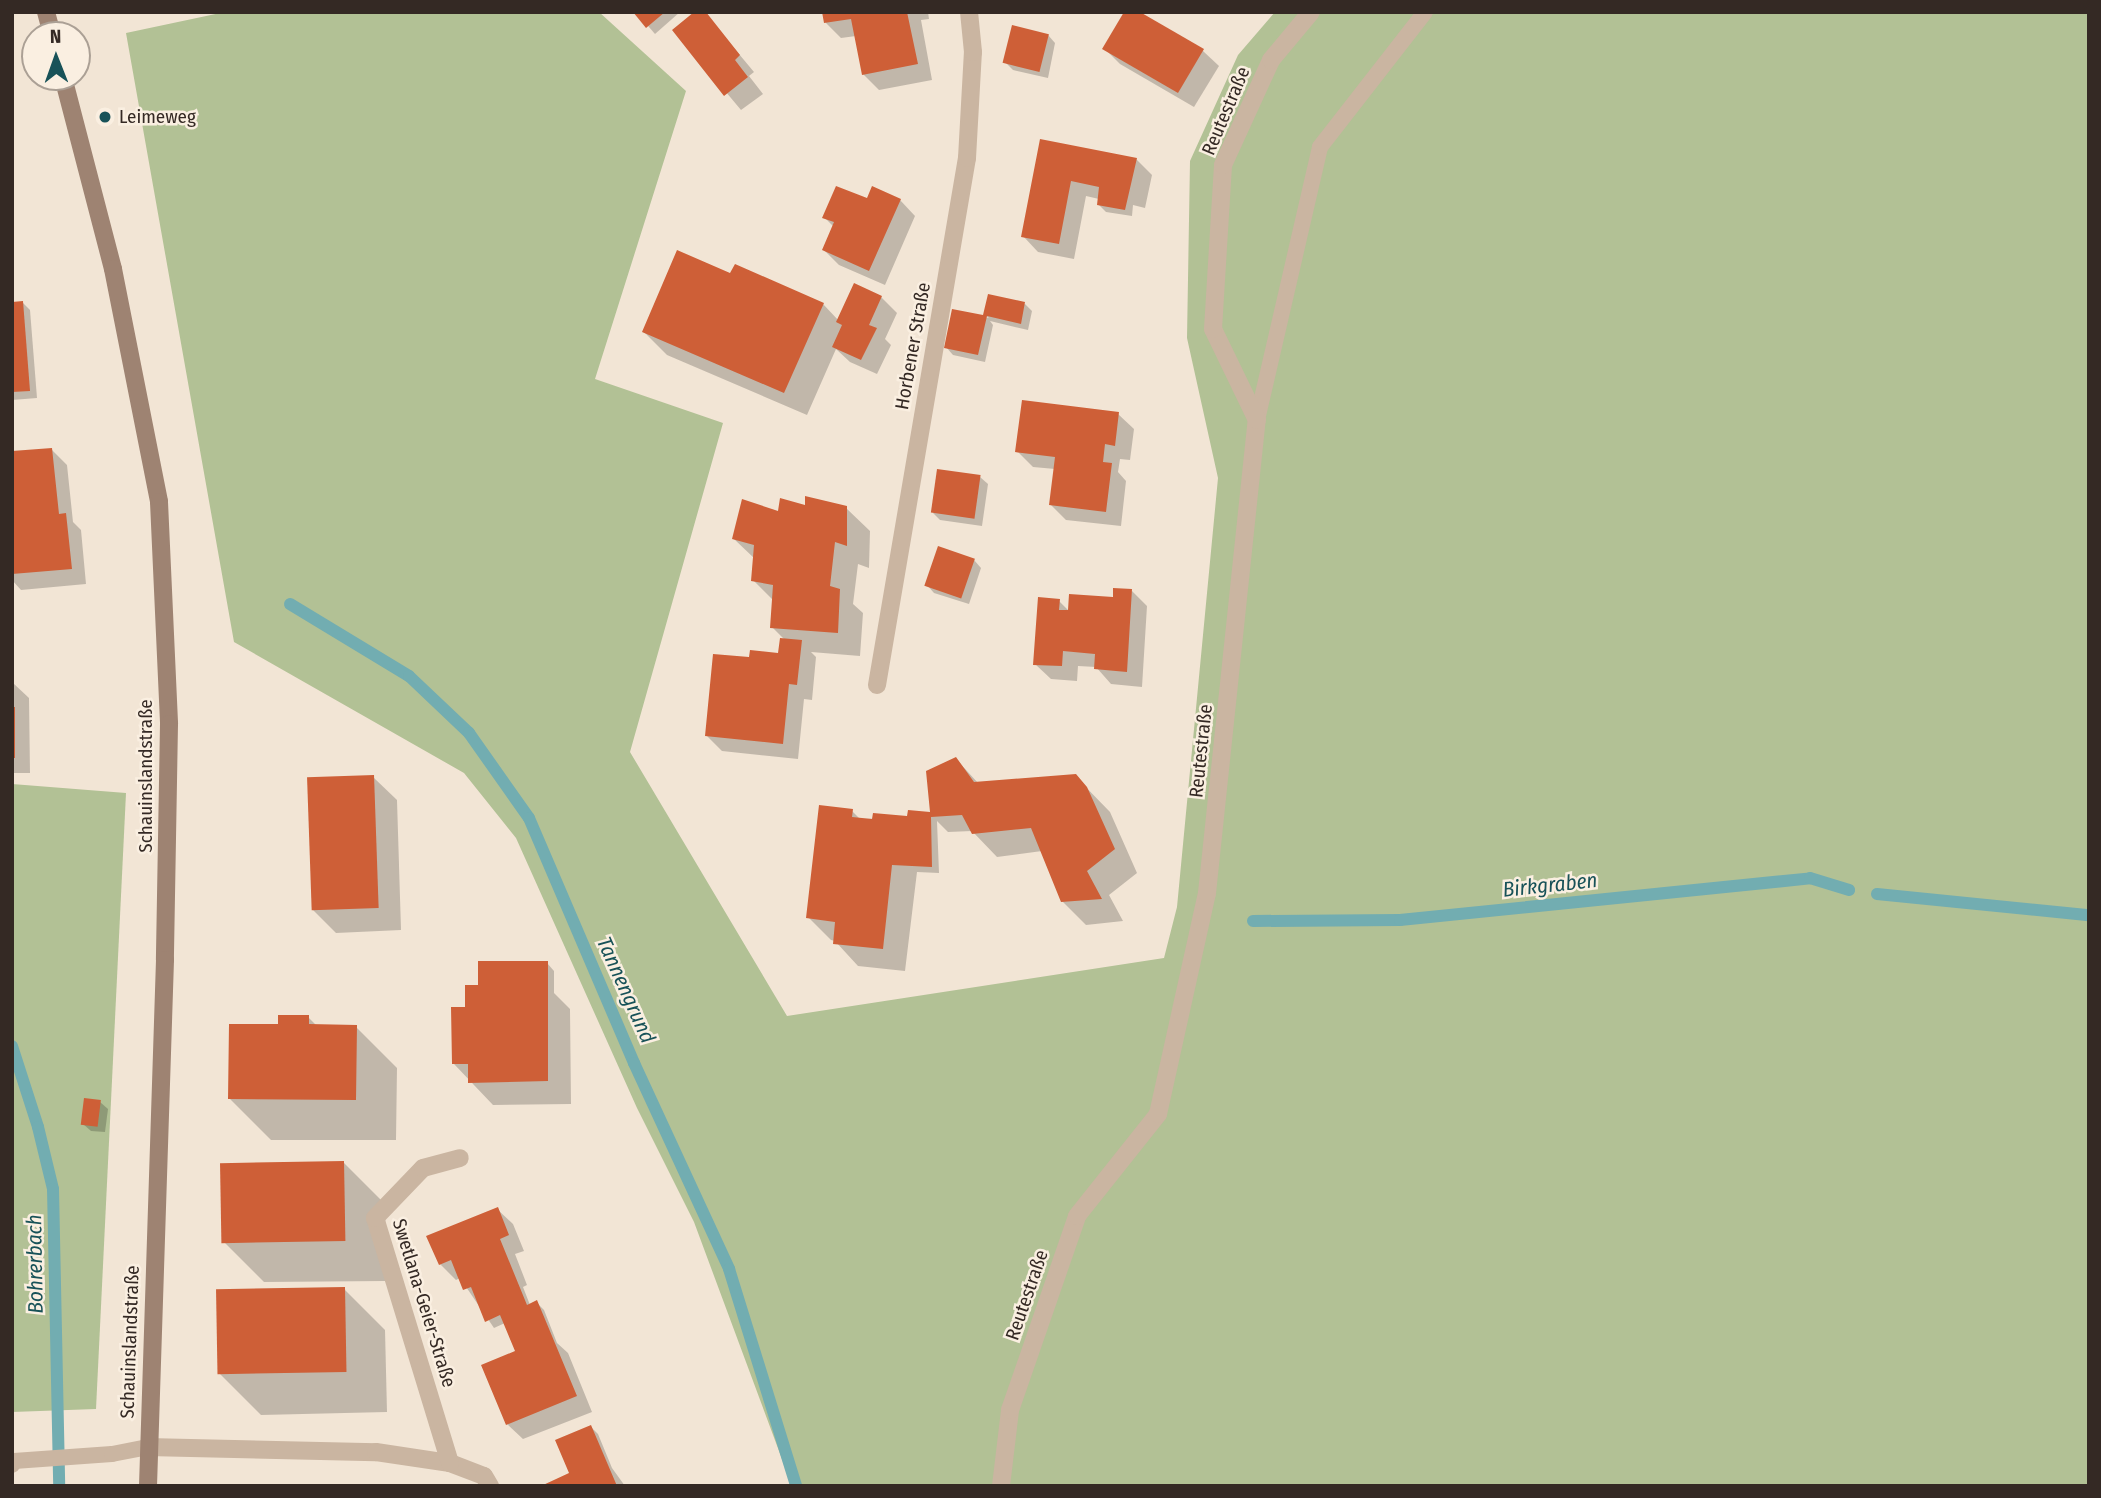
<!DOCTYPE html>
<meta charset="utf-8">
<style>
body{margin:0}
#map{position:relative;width:2101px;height:1498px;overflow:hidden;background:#f2e5d5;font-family:"Fira Sans Condensed",sans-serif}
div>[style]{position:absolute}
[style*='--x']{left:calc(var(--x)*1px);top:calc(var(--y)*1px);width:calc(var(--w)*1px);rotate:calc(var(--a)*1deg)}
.green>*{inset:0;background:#b2c195}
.shadow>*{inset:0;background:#0003}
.stream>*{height:12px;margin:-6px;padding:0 6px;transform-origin:6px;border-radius:6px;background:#72adb1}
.building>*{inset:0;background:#ce5f37;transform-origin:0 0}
.service>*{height:16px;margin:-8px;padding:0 8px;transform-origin:8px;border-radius:8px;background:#cab5a1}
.minor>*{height:18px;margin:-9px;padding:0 9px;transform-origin:9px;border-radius:9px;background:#cab5a1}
.secondary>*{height:18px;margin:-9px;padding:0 9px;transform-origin:9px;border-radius:9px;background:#9e8372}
.dots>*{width:19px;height:19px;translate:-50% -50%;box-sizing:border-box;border:4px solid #faefe1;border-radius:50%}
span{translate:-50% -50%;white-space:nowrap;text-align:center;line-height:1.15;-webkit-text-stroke:5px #faefe1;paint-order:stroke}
.street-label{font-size:19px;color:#342924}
.poi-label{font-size:19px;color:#342924}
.left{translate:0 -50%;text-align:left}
.water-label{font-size:21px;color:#185258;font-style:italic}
.frame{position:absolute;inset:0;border:14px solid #342924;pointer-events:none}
.north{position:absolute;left:21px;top:21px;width:70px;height:70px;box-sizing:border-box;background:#faefe1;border:2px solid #aba095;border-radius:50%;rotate:359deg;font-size:19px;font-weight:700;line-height:28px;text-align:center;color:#342924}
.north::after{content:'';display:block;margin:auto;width:24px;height:32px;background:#185258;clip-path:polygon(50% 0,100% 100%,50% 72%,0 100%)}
</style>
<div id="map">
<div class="green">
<div style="clip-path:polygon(225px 12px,599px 12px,686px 91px,595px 379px,723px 423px,630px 752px,787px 1016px,1164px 958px,1177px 907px,1218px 478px,1187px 338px,1190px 161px,1238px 55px,1275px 12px,2089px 12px,2089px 1486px,792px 1486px,694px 1222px,637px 1108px,516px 838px,464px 773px,234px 642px,126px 33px)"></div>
<div style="clip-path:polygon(12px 784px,126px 793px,96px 1409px,12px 1412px)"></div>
</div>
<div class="shadow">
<div style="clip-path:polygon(636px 12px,680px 12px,655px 34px)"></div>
<div style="clip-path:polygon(704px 12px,754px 72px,749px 76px,763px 94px,741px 110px,674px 30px)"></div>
<div style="clip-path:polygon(824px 12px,928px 12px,929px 19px,921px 20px,932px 80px,879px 90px,863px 74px,856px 36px,841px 38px,826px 23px)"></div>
<div style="clip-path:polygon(1137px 12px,1203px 51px,1219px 66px,1194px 107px,1120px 64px,1105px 49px)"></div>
<div style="clip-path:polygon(1048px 35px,1055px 43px,1048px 78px,1013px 70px,1005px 62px)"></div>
<div style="clip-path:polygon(1042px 141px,1136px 159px,1152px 175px,1145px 208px,1133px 205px,1132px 216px,1106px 212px,1098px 204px,1099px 199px,1086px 196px,1074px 259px,1038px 252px,1023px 236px)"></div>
<div style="clip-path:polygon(900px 200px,915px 216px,885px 285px,839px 265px,824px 250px,834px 227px,824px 217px,868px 201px)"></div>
<div style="clip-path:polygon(731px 275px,823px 304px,839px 321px,881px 297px,897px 313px,885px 339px,891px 345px,877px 374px,850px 362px,836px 349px,807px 415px,667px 355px,644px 332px)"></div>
<div style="clip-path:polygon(23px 303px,30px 310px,37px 398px,12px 400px,12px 304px)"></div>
<div style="clip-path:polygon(1025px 304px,1032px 311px,1028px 330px,990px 321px,993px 325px,985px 362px,953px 355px,946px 347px,954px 311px,989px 318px,985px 315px)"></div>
<div style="clip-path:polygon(1118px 414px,1134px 429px,1130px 460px,1120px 459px,1118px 472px,1126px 481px,1121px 526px,1066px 520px,1050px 504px,1055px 469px,1033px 467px,1017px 451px)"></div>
<div style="clip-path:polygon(52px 450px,67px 465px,73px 522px,81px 530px,86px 584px,21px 590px,12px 580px,12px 453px)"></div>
<div style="clip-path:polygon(980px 477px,988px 484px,982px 526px,940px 520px,933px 513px)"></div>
<div style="clip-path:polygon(807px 507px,846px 508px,870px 531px,869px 568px,858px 564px,853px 604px,863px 613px,860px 656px,811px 652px,816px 657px,812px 700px,804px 699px,798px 759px,722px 751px,707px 736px,751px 659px,780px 655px,785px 640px,772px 627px,774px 601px,753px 580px,755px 559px,734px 539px,780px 513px)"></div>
<div style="clip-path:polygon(974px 560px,981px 568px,969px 604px,934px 593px,927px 585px)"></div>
<div style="clip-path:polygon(1132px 591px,1147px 606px,1142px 687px,1111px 684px,1096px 667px,1078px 666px,1077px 681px,1051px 679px,1035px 664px,1059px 601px,1069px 611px,1114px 599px)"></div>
<div style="clip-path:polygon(13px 683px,29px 698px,30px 773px,14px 773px,12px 778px)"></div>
<div style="clip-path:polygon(956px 759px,978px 783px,1075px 776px,1110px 812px,1137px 873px,1109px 895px,1123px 921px,1086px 925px,1062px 901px,1042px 851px,997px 857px,972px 831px,948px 832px,937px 821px,939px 873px,917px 872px,905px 971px,858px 966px,835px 941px,831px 940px,808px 917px,852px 811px,860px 819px,909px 818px,932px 814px)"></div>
<div style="clip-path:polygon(373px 777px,397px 800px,401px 930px,336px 933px,313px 910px)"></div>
<div style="clip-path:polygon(547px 963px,554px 971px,554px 993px,570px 1009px,571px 1104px,493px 1105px,454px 1064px,467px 1009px,482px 986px)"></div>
<div style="clip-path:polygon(308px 1017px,317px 1026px,356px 1027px,397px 1068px,396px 1140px,271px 1140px,230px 1099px,280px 1026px)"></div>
<div style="clip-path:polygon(100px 1102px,108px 1109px,105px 1132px,91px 1131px,83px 1124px)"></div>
<div style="clip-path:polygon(344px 1163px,385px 1204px,386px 1281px,264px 1282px,223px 1241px)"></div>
<div style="clip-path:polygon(497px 1209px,513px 1224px,524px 1251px,515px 1254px,527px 1285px,523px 1287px,530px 1305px,536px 1302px,544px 1310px,557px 1343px,568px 1353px,592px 1412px,523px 1439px,507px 1424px,518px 1352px,505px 1323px,494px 1328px,460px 1278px,456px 1280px,440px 1264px)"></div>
<div style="clip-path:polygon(344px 1289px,385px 1330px,387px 1412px,261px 1415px,220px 1374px)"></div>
<div style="clip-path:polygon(591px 1427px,598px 1434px,612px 1468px,625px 1486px,545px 1486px,573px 1474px)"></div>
</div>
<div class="stream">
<div style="--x:290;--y:604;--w:139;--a:31.2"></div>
<div style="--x:409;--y:676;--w:83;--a:43.5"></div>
<div style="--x:469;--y:733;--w:104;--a:54.8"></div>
<div style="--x:529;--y:818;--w:267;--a:66.8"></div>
<div style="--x:634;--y:1063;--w:227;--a:65.2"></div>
<div style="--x:729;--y:1269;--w:227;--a:72.8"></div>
<div style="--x:1877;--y:894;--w:213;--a:5.7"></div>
<div style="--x:1253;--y:921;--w:147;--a:-0.4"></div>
<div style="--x:1400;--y:920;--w:412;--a:-5.8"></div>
<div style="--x:1810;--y:878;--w:41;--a:17.1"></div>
<div style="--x:12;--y:1046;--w:85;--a:72.2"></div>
<div style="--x:38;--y:1127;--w:64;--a:76.4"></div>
<div style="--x:53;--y:1189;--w:297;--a:88.8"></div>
</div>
<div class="building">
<div style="clip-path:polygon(633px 12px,665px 12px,646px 28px)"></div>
<div style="clip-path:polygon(694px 12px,706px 12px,740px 55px,735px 60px,748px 77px,724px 96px,672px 30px)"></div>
<div style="clip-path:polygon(822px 12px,907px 12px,918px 64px,862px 75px,851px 19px,824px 23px)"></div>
<div style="clip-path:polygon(1124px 12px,1140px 12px,1204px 49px,1178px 93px,1102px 49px)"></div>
<div style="left:1012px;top:25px;width:38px;height:39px;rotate:14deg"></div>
<div style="clip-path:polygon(1040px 139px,1137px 158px,1125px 210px,1097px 205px,1099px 187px,1071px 181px,1059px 244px,1021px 237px)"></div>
<div style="clip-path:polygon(836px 186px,867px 198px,872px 186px,901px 199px,869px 271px,822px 250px,834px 222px,822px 218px)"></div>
<div style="clip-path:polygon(677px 250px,730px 273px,735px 264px,824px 303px,784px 393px,642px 332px)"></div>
<div style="clip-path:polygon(854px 283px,882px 296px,869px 325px,877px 328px,861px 360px,832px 347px,842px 325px,836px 322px)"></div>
<div style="clip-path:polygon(988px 294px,1025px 302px,1021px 324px,987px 316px,978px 355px,944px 348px,952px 309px,983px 315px)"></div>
<div style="clip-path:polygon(23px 301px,30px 391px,12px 392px,12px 302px)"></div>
<div style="clip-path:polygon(1022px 400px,1119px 412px,1115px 446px,1105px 444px,1103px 462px,1112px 463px,1106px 512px,1049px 505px,1055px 457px,1015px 452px)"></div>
<div style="clip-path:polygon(52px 448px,59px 514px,66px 513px,72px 569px,12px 574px,12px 451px)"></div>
<div style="left:937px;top:469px;width:44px;height:44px;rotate:8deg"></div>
<div style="clip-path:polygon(805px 496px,847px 506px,847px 546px,835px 542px,830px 586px,840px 589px,838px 633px,770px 628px,773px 585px,751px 581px,754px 545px,732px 539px,742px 499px,778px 511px,780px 498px,805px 505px)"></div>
<div style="left:938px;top:546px;width:39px;height:42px;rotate:19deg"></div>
<div style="clip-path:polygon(1113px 588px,1132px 589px,1127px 672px,1094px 669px,1095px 654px,1063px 651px,1062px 666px,1033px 665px,1038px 597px,1060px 599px,1059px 610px,1068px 610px,1069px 594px,1113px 597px)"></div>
<div style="clip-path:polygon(780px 638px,802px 640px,797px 685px,789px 684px,783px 744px,705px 736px,713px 654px,749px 657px,750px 650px,778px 653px)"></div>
<div style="left:12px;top:707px;width:3px;height:51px"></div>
<div style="clip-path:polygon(956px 757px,974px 782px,1076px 774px,1087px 787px,1115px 849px,1087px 871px,1102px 899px,1061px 902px,1031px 828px,972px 834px,962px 815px,931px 817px,932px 867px,892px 865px,883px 949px,833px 944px,835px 922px,806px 918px,819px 805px,853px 809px,852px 817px,872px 819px,873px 813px,907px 816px,908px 810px,930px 812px,926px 771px)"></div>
<div style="left:374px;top:775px;width:133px;height:67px;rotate:88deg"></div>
<div style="clip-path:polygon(478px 961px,548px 961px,548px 1081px,468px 1083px,468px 1064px,452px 1064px,451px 1007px,465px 1007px,465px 985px,478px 985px)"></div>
<div style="clip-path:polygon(278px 1015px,309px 1015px,309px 1024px,357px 1025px,356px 1100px,228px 1099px,229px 1024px,278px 1024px)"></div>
<div style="left:84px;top:1098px;width:17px;height:27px;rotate:7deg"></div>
<div style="left:344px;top:1161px;width:80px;height:124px;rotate:89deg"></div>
<div style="clip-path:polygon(498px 1207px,509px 1235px,500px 1239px,527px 1305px,537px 1300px,577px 1396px,506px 1425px,481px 1365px,515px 1351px,500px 1315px,485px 1322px,471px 1287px,463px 1290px,451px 1260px,439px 1265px,426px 1236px)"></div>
<div style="left:345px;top:1287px;width:85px;height:129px;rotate:89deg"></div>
<div style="clip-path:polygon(591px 1425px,617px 1486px,541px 1486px,569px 1473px,555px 1440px)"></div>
</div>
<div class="service">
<div style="--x:1257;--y:420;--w:280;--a:-77"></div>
<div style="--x:1320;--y:147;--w:171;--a:-52.1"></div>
<div style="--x:12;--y:1465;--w:4;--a:-63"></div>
<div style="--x:14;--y:1461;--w:98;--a:-4.1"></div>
<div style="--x:112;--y:1454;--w:36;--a:-11"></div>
</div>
<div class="minor">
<div style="--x:877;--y:685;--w:535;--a:-80.31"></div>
<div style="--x:967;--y:158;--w:106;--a:-86.8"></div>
<div style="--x:973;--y:52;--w:40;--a:-95.7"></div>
<div style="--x:147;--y:1447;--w:229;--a:1.3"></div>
<div style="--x:376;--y:1452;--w:75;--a:8.5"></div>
<div style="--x:450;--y:1463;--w:36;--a:21"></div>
<div style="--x:484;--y:1476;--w:12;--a:59"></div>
<div style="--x:450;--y:1463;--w:256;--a:-107"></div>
<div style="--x:375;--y:1218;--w:69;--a:-46.2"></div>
<div style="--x:423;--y:1168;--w:38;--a:-15"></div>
<div style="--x:1001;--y:1486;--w:77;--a:-83.2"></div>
<div style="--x:1010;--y:1410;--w:205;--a:-70.9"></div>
<div style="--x:1077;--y:1216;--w:130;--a:-51.5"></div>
<div style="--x:1158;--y:1114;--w:226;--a:-77.5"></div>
<div style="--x:1207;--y:893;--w:476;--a:-84"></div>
<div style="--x:1257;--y:420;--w:101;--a:-115.8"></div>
<div style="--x:1213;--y:329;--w:164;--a:-86.5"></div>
<div style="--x:1223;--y:165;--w:115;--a:-65.4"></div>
<div style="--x:1271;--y:60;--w:62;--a:-50.2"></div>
</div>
<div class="secondary">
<div style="--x:46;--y:12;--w:24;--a:75"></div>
<div style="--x:63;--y:77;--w:198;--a:75.4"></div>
<div style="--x:113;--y:269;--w:237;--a:78.8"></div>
<div style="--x:159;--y:502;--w:222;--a:87.4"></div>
<div style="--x:169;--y:724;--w:236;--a:91"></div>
<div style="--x:165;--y:960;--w:526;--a:91.85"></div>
</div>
<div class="dots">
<div style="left:105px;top:117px;background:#185258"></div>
</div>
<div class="street-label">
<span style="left:1226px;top:111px;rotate:-67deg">Reutestraße</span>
<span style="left:913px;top:346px;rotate:-80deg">Horbener Straße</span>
<span style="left:1201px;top:751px;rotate:-84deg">Reutestraße</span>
<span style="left:146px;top:776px;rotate:-90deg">Schauinslandstraße</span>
<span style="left:1027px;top:1295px;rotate:-71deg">Reutestraße</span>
<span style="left:424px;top:1303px;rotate:73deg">Swetlana-Geier-Straße</span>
<span style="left:130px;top:1342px;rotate:-88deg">Schauinslandstraße</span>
</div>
<div class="poi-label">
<span class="left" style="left:119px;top:117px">Leimeweg</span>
</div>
<div class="water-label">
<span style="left:1550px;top:885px;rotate:-6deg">Birkgraben</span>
<span style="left:626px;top:990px;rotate:66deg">Tannengrund</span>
<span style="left:35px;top:1264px;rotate:-91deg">Bohrerbach</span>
</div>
<div class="frame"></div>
<div class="north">N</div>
</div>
